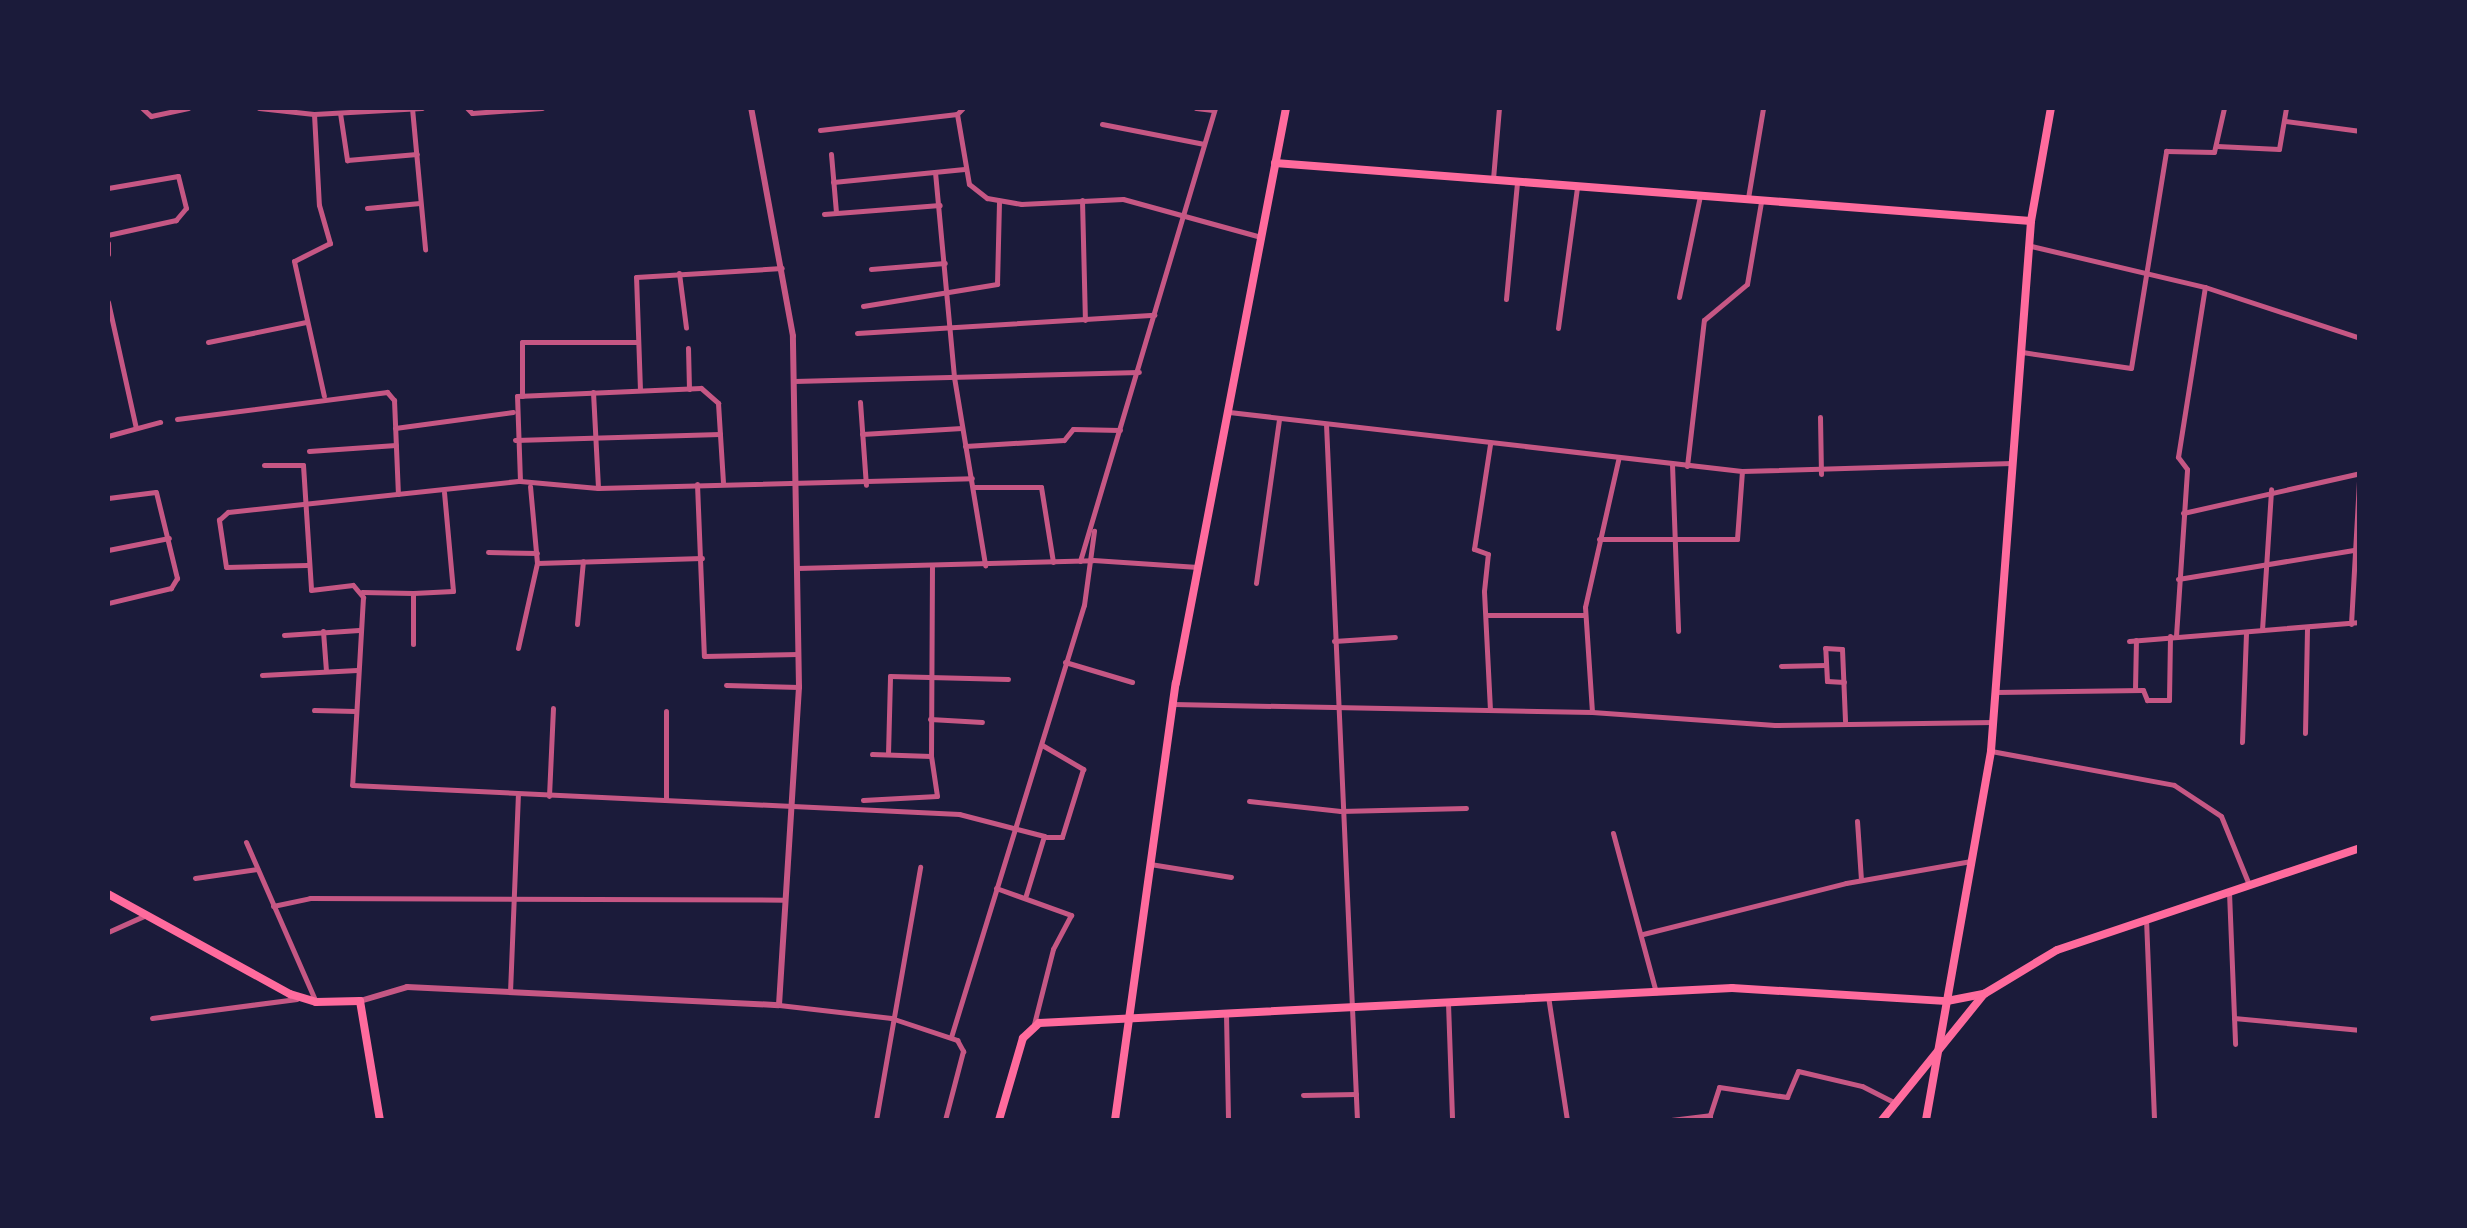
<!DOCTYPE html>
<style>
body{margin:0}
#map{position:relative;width:2467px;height:1228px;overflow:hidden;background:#1b1b3a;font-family:"DejaVu Sans",sans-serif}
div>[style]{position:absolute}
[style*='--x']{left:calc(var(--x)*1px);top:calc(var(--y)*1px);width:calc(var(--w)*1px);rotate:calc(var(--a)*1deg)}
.minor>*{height:5px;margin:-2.5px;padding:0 2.5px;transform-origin:2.5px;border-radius:2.5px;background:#c65784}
.tertiary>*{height:6px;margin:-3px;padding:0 3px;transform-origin:3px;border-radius:3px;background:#c65784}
.secondary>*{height:8px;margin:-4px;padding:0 4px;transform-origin:4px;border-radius:4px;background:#ff6b9d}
span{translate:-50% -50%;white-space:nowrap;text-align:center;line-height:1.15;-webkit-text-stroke:8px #1b1b3a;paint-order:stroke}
.frame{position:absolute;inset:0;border:110px solid #1b1b3a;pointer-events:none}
</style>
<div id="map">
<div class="minor">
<div style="--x:142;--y:108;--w:12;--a:42"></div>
<div style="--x:151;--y:116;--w:38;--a:-12"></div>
<div style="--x:259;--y:108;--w:55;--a:6.2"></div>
<div style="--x:314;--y:114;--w:108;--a:-3.2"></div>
<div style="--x:412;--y:108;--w:142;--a:84.7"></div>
<div style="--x:467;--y:108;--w:7;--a:45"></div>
<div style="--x:472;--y:113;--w:70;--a:-4.1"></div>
<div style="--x:1196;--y:108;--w:17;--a:7"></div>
<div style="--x:340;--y:113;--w:48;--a:81.5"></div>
<div style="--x:347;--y:160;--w:70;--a:-4.9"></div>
<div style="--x:314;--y:114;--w:91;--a:86.9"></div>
<div style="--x:319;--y:205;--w:40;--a:74"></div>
<div style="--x:330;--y:243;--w:40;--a:153.4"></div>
<div style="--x:294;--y:261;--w:138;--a:77.5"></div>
<div style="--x:957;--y:114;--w:71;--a:80.3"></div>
<div style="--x:969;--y:184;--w:23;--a:38"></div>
<div style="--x:987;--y:198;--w:35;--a:10"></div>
<div style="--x:1021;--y:204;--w:102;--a:-2.8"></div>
<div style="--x:1123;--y:199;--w:143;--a:15.4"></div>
<div style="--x:2285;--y:121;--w:76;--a:7.6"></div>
<div style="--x:1102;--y:124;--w:104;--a:11.1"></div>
<div style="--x:820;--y:130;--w:138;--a:-6.7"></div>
<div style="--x:957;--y:114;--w:8;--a:-45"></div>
<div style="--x:2217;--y:146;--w:62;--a:2.8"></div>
<div style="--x:2279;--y:149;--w:42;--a:-80.3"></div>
<div style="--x:831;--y:154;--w:58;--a:85.1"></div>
<div style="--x:935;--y:172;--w:206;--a:84.7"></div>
<div style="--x:954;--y:377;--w:191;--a:80.6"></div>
<div style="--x:1493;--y:179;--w:71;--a:-85.2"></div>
<div style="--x:833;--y:182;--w:132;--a:-5.7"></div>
<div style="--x:108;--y:188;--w:71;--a:-9.7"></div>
<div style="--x:178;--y:176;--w:33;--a:76"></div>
<div style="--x:186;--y:208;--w:16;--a:130"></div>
<div style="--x:176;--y:220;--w:70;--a:167.6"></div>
<div style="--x:1748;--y:198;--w:91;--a:-80.5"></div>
<div style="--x:1082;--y:200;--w:120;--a:88.6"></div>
<div style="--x:367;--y:208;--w:53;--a:-5.4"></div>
<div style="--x:824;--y:214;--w:116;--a:-4.4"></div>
<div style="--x:108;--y:243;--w:11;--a:90"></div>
<div style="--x:2031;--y:246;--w:179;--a:13.3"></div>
<div style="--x:2205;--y:287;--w:163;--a:18.2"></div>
<div style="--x:871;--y:269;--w:74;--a:-4.6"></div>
<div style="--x:679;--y:273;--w:55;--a:82.7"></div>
<div style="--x:1679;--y:297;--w:103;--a:-78.3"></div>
<div style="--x:1506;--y:299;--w:117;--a:-84.6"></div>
<div style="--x:108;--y:302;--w:129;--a:77.5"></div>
<div style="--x:863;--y:306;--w:136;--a:-9.3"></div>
<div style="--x:997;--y:284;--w:82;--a:-88.6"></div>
<div style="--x:1558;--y:328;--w:141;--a:-82.3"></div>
<div style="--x:857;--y:333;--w:298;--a:-3.5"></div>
<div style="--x:2359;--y:338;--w:14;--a:-86"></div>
<div style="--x:208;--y:342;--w:100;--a:-11.5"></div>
<div style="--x:688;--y:348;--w:41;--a:88.6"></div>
<div style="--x:2022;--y:352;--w:110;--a:8.4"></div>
<div style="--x:2131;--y:368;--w:220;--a:-80.8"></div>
<div style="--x:2166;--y:151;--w:48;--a:1.2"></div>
<div style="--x:2214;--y:152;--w:45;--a:-77.2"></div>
<div style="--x:794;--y:381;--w:345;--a:-1.5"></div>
<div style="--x:640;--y:390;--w:113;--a:-92"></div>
<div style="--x:636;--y:277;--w:146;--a:-3.5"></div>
<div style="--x:593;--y:392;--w:96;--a:87"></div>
<div style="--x:522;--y:396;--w:54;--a:-90"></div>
<div style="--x:522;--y:342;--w:115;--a:0"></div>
<div style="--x:860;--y:402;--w:83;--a:85.9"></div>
<div style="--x:1229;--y:412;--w:516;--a:6.56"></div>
<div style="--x:1742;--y:471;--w:270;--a:-1.7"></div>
<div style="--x:1820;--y:417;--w:57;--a:89"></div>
<div style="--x:177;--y:419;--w:212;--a:-7.3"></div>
<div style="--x:387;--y:392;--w:11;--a:49"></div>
<div style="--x:394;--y:400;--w:94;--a:87.6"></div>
<div style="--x:1326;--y:424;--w:697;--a:87.45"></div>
<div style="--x:395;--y:428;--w:119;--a:-7.7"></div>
<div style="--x:862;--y:434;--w:100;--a:-3.4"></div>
<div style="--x:108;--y:436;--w:54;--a:-15.1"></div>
<div style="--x:515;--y:440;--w:205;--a:-1.7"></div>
<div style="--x:965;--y:446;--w:99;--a:-3.5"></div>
<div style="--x:1064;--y:440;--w:14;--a:-51"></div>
<div style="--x:1073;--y:429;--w:47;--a:1.2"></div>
<div style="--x:309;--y:451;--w:87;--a:-3.9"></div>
<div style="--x:1672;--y:464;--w:167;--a:87.9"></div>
<div style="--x:264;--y:465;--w:39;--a:0"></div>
<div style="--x:303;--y:465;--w:125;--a:86.3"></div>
<div style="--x:311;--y:590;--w:42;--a:-6.8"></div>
<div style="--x:353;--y:585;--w:16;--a:50"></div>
<div style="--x:363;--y:597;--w:188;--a:93.3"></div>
<div style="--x:352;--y:785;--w:608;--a:2.74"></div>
<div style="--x:959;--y:814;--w:88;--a:14.5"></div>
<div style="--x:1044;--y:836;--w:62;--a:107"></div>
<div style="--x:1687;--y:466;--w:147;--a:-83.4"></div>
<div style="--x:1704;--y:320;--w:56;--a:-39.9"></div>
<div style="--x:1747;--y:284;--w:83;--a:-80.3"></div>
<div style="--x:520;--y:481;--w:85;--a:-92"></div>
<div style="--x:517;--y:396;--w:184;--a:-2.5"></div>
<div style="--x:701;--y:388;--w:23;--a:41"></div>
<div style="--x:718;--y:403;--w:79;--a:86.4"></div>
<div style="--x:697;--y:484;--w:172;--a:87.7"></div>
<div style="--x:704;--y:656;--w:94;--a:-1.2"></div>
<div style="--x:974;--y:487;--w:67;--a:0"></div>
<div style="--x:1041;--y:487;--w:76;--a:80.9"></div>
<div style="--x:108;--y:498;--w:48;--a:-7.1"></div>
<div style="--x:156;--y:492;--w:89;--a:76.3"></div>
<div style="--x:177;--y:578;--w:12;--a:121"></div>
<div style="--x:171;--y:588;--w:65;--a:166.6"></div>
<div style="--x:2183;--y:513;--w:181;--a:-12.7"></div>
<div style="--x:1599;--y:539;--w:138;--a:0"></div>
<div style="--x:1737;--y:539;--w:68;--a:-85.8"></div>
<div style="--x:108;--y:550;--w:62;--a:-11.1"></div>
<div style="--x:488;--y:552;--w:49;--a:1.2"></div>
<div style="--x:1080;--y:561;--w:473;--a:-73.4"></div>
<div style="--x:537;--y:563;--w:165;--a:-1.7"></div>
<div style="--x:307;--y:565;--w:81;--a:178.6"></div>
<div style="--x:226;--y:567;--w:48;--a:-98.5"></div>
<div style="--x:219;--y:520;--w:12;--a:-42"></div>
<div style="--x:228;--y:512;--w:294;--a:-6.1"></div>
<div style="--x:520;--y:481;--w:78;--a:5.1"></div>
<div style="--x:598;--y:488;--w:374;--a:-1.5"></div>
<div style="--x:797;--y:568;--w:296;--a:-1.5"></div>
<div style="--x:1093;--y:560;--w:105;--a:3.8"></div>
<div style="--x:2178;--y:579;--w:184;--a:-9.4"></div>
<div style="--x:1256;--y:583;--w:166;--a:-82"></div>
<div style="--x:362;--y:592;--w:51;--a:1.1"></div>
<div style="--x:1487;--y:615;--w:98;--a:0"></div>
<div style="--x:577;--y:624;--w:63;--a:-84.6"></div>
<div style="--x:2351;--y:624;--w:159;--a:-86.8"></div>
<div style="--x:2262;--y:630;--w:141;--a:-86.3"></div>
<div style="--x:323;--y:631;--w:40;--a:85.7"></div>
<div style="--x:284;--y:635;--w:75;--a:-3.8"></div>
<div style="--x:2176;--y:636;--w:167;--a:-86.2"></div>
<div style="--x:2187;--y:469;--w:15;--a:-127"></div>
<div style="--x:2178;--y:457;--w:172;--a:-81"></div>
<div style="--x:1334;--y:641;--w:61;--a:-3.8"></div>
<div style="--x:2129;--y:641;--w:232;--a:-4.7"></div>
<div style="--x:413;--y:644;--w:51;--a:-90"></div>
<div style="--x:413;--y:593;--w:40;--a:-2.9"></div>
<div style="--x:453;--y:591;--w:99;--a:-95.2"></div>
<div style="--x:518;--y:648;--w:87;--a:-77.4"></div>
<div style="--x:537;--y:563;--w:77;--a:-95.2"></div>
<div style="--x:1065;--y:662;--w:70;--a:16.6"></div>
<div style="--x:1781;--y:666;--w:44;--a:-1.3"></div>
<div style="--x:262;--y:675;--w:95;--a:-3"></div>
<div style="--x:1844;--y:682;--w:17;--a:-177"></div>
<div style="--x:1827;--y:681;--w:33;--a:-93"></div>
<div style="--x:1825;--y:648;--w:17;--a:3"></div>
<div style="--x:1842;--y:649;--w:72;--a:87.6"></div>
<div style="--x:726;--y:685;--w:73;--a:1.6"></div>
<div style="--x:2135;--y:690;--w:50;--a:-88.9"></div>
<div style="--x:1996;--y:692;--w:147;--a:-0.8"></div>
<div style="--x:2143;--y:690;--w:11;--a:68"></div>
<div style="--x:2147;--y:700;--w:22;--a:0"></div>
<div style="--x:2169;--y:700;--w:64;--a:-89.1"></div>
<div style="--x:1173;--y:704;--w:419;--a:1.1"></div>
<div style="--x:1592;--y:712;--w:183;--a:4.1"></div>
<div style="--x:1775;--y:725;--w:219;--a:-0.8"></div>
<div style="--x:314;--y:710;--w:41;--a:1.4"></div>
<div style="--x:1490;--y:710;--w:119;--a:-92.9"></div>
<div style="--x:1484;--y:591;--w:37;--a:-84"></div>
<div style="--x:1488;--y:554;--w:15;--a:-160"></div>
<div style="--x:1474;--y:549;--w:106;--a:-81.3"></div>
<div style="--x:666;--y:711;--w:89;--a:90"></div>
<div style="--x:1592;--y:712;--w:105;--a:-93.8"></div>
<div style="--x:1585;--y:607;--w:151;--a:-77.3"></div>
<div style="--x:930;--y:719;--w:52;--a:3.3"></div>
<div style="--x:2305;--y:733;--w:105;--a:-88.9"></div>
<div style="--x:2242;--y:742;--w:110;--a:-87.9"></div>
<div style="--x:1042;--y:745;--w:48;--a:30.3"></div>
<div style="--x:1083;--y:769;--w:71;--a:107.2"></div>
<div style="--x:1062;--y:837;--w:16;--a:180"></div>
<div style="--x:1991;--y:751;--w:186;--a:10.5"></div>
<div style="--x:2174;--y:785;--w:56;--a:33.4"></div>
<div style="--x:2221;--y:816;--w:71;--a:67.8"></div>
<div style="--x:872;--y:754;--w:59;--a:1.9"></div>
<div style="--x:888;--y:754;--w:78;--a:-88.5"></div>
<div style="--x:890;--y:676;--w:118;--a:1.5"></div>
<div style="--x:549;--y:796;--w:88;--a:-87.4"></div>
<div style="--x:863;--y:800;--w:74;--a:-3.1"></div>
<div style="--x:937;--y:796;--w:40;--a:-98.5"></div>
<div style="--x:931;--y:756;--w:190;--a:-89.7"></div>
<div style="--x:1249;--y:801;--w:92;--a:6.3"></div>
<div style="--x:1340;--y:811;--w:126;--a:-1.4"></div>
<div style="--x:1857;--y:821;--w:59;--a:86.1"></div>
<div style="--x:1613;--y:833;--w:165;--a:74.9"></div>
<div style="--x:246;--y:842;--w:175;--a:66.4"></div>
<div style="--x:1150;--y:864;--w:82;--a:9.1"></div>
<div style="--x:195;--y:878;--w:63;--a:-8.3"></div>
<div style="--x:996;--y:888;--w:80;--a:19.8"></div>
<div style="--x:1071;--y:915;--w:38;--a:118"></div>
<div style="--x:1053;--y:949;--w:77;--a:104.2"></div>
<div style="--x:2229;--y:892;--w:152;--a:87.7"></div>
<div style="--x:273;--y:906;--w:38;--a:-12"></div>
<div style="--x:310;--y:898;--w:475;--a:0.2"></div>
<div style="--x:2146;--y:919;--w:201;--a:87.7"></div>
<div style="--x:108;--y:932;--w:42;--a:-24.1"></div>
<div style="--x:1643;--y:934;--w:209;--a:-14.1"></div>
<div style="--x:1846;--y:883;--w:127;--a:-10"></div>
<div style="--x:510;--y:992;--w:197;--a:-87.7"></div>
<div style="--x:1548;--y:996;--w:125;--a:81.3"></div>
<div style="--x:1448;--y:1003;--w:117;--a:88"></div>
<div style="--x:779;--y:1005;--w:113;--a:6.6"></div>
<div style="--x:891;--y:1018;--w:70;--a:18.4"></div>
<div style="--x:957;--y:1040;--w:13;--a:61"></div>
<div style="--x:963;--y:1051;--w:71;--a:104.6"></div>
<div style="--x:1226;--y:1014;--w:106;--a:88.9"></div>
<div style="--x:152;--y:1018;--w:146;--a:-7.5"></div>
<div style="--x:2234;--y:1018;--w:127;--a:5.4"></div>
<div style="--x:951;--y:1037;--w:452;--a:-72.9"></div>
<div style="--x:1084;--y:605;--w:75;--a:-82.3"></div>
<div style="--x:1303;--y:1095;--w:53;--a:-1.1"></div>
<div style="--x:1710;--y:1115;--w:29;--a:-72"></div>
<div style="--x:1719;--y:1087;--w:69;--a:8.4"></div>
<div style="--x:1787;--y:1097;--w:28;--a:-67"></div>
<div style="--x:1798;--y:1071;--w:66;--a:13.2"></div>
<div style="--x:1862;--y:1086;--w:37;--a:27"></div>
<div style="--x:876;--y:1120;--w:257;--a:-80.1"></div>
<div style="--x:1671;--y:1120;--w:39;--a:-7"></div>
<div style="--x:1710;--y:1115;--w:5;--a:90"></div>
</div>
<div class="tertiary">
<div style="--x:360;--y:1001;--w:49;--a:-16.6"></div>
<div style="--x:407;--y:987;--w:372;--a:2.8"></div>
<div style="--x:779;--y:1005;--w:319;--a:-86.4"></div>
<div style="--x:799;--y:687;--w:351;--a:-91"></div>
<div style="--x:793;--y:336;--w:232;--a:-100.4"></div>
</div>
<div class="secondary">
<div style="--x:1275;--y:163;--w:758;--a:4.39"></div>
<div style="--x:108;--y:894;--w:208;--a:28.8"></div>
<div style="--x:290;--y:994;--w:27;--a:17"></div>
<div style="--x:316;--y:1002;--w:44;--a:-1.3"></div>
<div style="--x:360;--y:1001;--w:121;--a:80.5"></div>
<div style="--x:999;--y:1120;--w:85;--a:-73.7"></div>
<div style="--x:1023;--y:1038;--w:22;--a:-43"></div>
<div style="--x:1039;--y:1023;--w:694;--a:-2.89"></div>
<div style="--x:1732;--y:988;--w:215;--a:3.5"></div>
<div style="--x:1947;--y:1001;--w:38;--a:-11"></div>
<div style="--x:1984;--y:994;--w:85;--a:-31.1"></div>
<div style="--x:2057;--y:950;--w:320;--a:-18.6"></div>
<div style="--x:1115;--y:1120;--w:441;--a:-82.1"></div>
<div style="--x:1176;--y:683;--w:585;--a:-79.17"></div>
<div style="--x:1882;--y:1120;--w:162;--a:-51"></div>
<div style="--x:1926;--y:1120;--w:375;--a:-80"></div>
<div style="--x:1991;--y:751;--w:532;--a:-85.68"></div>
<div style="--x:2031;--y:221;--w:115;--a:-80"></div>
</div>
<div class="frame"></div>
</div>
